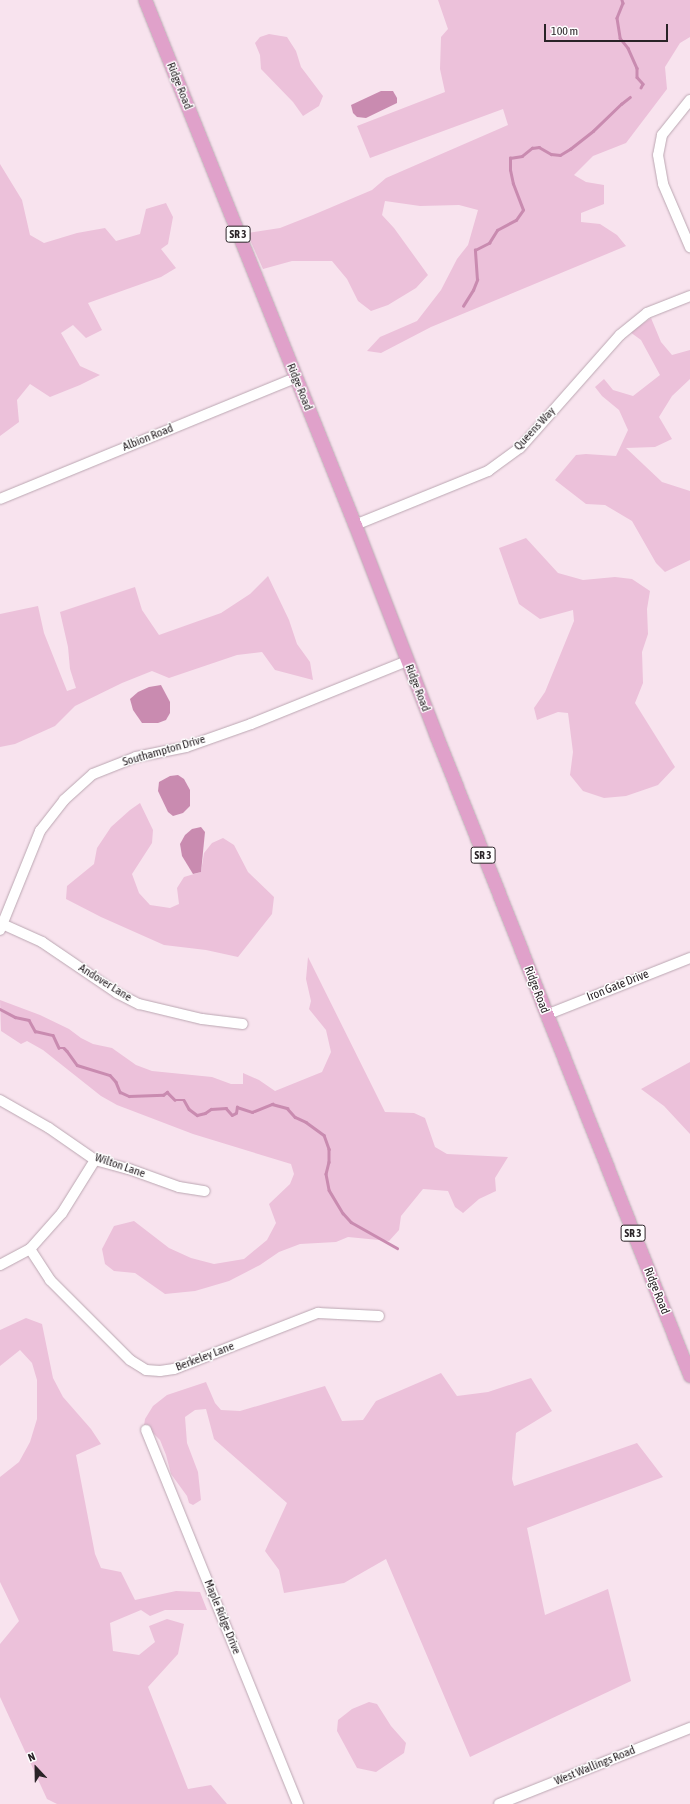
<!DOCTYPE html>
<style>
body{margin:0}
#map{position:relative;width:690px;height:1804px;overflow:hidden;background:#f8e3ee;font-family:"Asap Condensed",sans-serif}
div>[style]{position:absolute}
[style*='--x']{left:calc(var(--x)*1px);top:calc(var(--y)*1px);width:calc(var(--w)*1px);rotate:calc(var(--a)*1deg)}
.green>*{inset:0;background:#ecc1da}
.water>*{inset:0;background:#c98bb0}
.stream>*{height:2.5px;margin:-1.25px;padding:0 1.25px;transform-origin:1.25px;border-radius:1.25px;background:#c98bb0}
.roads{filter:drop-shadow(0 0 1px #bba7b2) drop-shadow(0 0 1px #bba7b2)}
.minor>*{height:10px;margin:-5px;padding:0 5px;transform-origin:5px;border-radius:5px;background:#fff}
.major>*{height:13px;margin:-6.5px;padding:0 6.5px;transform-origin:6.5px;border-radius:6.5px;background:#e0a1ca}
span{translate:-50% -50%;white-space:nowrap;text-align:center;line-height:1.15;-webkit-text-stroke:3px #fff;paint-order:stroke}
.shield-label span{padding:1px 3px;background:#fff;border:1px solid;border-radius:3px;-webkit-text-stroke-width:0}
.shield-label{font-size:11px;color:#2a2327;font-weight:700}
.street-label{font-size:12px;color:#2a2327}
.north{position:absolute;left:16px;top:1748px;width:40px;height:40px;-webkit-text-stroke:3px #fff;paint-order:stroke;rotate:338deg;font-size:11px;font-weight:700;line-height:16px;text-align:center;color:#2a2327}
.north::after{content:'';display:block;margin:auto;width:14px;height:18px;background:#2a2327;clip-path:polygon(50% 0,100% 100%,50% 72%,0 100%)}
.scale{position:absolute;left:544px;top:24px;width:124px;height:18px;box-sizing:border-box;border:2px solid #2a2327;border-top:0;padding-left:5px;font-size:12px;line-height:14px;white-space:nowrap;color:#2a2327;-webkit-text-stroke:3px #fff;paint-order:stroke}
</style>
<div id="map">
<div class="green">
<div style="clip-path:polygon(438px 0,690px 0,690px 37px,680px 43px,665px 67px,667px 89px,626px 143px,593px 156px,574px 175px,586px 182px,604px 185px,604px 204px,581px 213px,581px 222px,600px 224px,617px 235px,626px 246px,431px 327px,381px 353px,367px 351px,380px 337px,417px 321px,441px 290px,457px 259px,468px 245px,478px 210px,459px 205px,420px 206px,385px 201px,382px 215px,394px 228px,428px 275px,416px 288px,388px 305px,371px 311px,358px 301px,347px 279px,332px 261px,292px 261px,263px 269px,247px 233px,280px 228px,313px 215px,372px 190px,386px 178px,508px 125px,503px 109px,370px 158px,357px 126px,445px 92px,440px 69px,441px 37px,448px 29px)"></div>
<div style="clip-path:polygon(269px 34px,287px 37px,296px 51px,301px 67px,323px 96px,319px 106px,303px 116px,293px 102px,261px 69px,260px 55px,255px 43px,260px 37px)"></div>
<div style="clip-path:polygon(0 164px,22px 200px,30px 235px,44px 243px,77px 233px,105px 228px,116px 241px,140px 234px,146px 209px,166px 203px,173px 217px,168px 244px,161px 249px,176px 268px,161px 277px,88px 303px,102px 330px,86px 338px,73px 325px,61px 333px,80px 366px,100px 375px,80px 385px,50px 397px,30px 384px,17px 400px,19px 422px,0 436px)"></div>
<div style="clip-path:polygon(651px 318px,661px 342px,672px 355px,690px 350px,690px 379px,672px 396px,659px 417px,672px 439px,655px 447px,626px 448px,662px 482px,690px 491px,690px 560px,665px 572px,656px 563px,632px 521px,605px 505px,586px 504px,555px 480px,576px 455px,586px 454px,616px 456px,628px 430px,619px 410px,602px 396px,595px 387px,604px 379px,613px 390px,633px 396px,660px 375px,641px 340px,630px 332px)"></div>
<div style="clip-path:polygon(526px 538px,558px 573px,583px 580px,615px 577px,632px 579px,650px 591px,647px 609px,648px 634px,642px 652px,643px 683px,635px 703px,675px 767px,658px 785px,626px 796px,604px 798px,583px 791px,570px 775px,573px 752px,568px 713px,558px 712px,537px 720px,534px 708px,545px 692px,574px 621px,573px 610px,540px 619px,519px 604px,499px 548px)"></div>
<div style="clip-path:polygon(268px 576px,289px 620px,297px 644px,310px 662px,313px 680px,275px 670px,262px 652px,237px 655px,169px 678px,152px 671px,122px 683px,75px 706px,55px 726px,15px 744px,0 747px,0 614px,38px 606px,44px 633px,67px 691px,76px 688px,70px 669px,68px 647px,60px 612px,135px 587px,142px 610px,159px 635px,221px 613px,250px 594px)"></div>
<div style="clip-path:polygon(140px 803px,153px 830px,152px 843px,132px 874px,139px 893px,150px 905px,170px 908px,179px 904px,177px 888px,184px 877px,201px 872px,204px 853px,212px 843px,223px 838px,234px 845px,248px 872px,274px 897px,272px 914px,238px 957px,206px 950px,164px 945px,101px 917px,66px 899px,67px 886px,94px 864px,97px 848px,111px 827px,130px 810px)"></div>
<div style="clip-path:polygon(308px 957px,385px 1112px,414px 1113px,425px 1118px,435px 1147px,447px 1154px,508px 1157px,495px 1178px,496px 1191px,479px 1199px,463px 1213px,455px 1207px,448px 1191px,423px 1189px,401px 1216px,399px 1230px,389px 1241px,348px 1237px,336px 1242px,300px 1244px,279px 1252px,260px 1265px,229px 1281px,195px 1291px,165px 1294px,135px 1273px,114px 1271px,105px 1264px,102px 1249px,114px 1226px,134px 1221px,169px 1248px,191px 1258px,214px 1264px,244px 1259px,267px 1240px,276px 1223px,269px 1204px,290px 1184px,294px 1174px,291px 1164px,193px 1134px,117px 1105px,101px 1096px,43px 1050px,27px 1041px,21px 1044px,1px 1031px,0 1000px,40px 1015px,69px 1029px,81px 1038px,93px 1044px,112px 1048px,136px 1065px,152px 1071px,212px 1077px,231px 1084px,243px 1084px,243px 1073px,259px 1080px,275px 1091px,322px 1072px,331px 1052px,326px 1030px,309px 1009px,311px 1001px,306px 979px)"></div>
<div style="clip-path:polygon(690px 1062px,690px 1134px,664px 1106px,641px 1089px)"></div>
<div style="clip-path:polygon(26px 1318px,42px 1324px,53px 1378px,63px 1397px,91px 1429px,101px 1444px,76px 1455px,95px 1554px,101px 1568px,121px 1572px,135px 1600px,176px 1591px,200px 1592px,207px 1610px,165px 1610px,150px 1616px,141px 1610px,110px 1623px,113px 1651px,139px 1655px,155px 1642px,149px 1626px,167px 1619px,184px 1624px,178px 1654px,148px 1687px,188px 1789px,211px 1785px,227px 1804px,57px 1804px,47px 1799px,0 1697px,0 1644px,19px 1621px,0 1582px,0 1477px,19px 1462px,30px 1442px,37px 1419px,37px 1380px,32px 1363px,20px 1350px,0 1366px,0 1330px)"></div>
<div style="clip-path:polygon(441px 1373px,457px 1396px,488px 1392px,531px 1378px,552px 1411px,516px 1433px,512px 1479px,514px 1486px,637px 1443px,663px 1477px,527px 1528px,545px 1615px,608px 1589px,631px 1681px,470px 1757px,386px 1559px,344px 1583px,284px 1593px,279px 1570px,265px 1551px,287px 1503px,214px 1439px,206px 1409px,195px 1410px,185px 1417px,187px 1443px,198px 1472px,201px 1500px,193px 1505px,189px 1503px,187px 1496px,171px 1474px,166px 1455px,160px 1440px,153px 1433px,143px 1432px,145px 1419px,153px 1406px,167px 1395px,206px 1382px,215px 1403px,221px 1410px,240px 1411px,325px 1386px,342px 1421px,363px 1420px,376px 1401px)"></div>
<div style="clip-path:polygon(369px 1702px,377px 1704px,391px 1726px,406px 1743px,404px 1753px,376px 1772px,357px 1768px,337px 1731px,338px 1720px,352px 1709px)"></div>
</div>
<div class="water">
<div style="clip-path:polygon(381px 91px,393px 91px,397px 98px,397px 103px,366px 118px,357px 117px,353px 113px,351px 105px)"></div>
<div style="clip-path:polygon(161px 685px,170px 702px,170px 713px,166px 720px,158px 723px,142px 723px,133px 710px,130px 699px,138px 692px,149px 687px)"></div>
<div style="clip-path:polygon(178px 775px,184px 779px,190px 790px,190px 806px,183px 813px,173px 816px,168px 812px,158px 791px,159px 782px,170px 776px)"></div>
<div style="clip-path:polygon(201px 827px,205px 832px,201px 872px,193px 874px,182px 856px,180px 844px,185px 835px,192px 829px)"></div>
</div>
<div class="stream">
<div style="--x:622;--y:0;--w:3;--a:72"></div>
<div style="--x:623;--y:3;--w:16;--a:112"></div>
<div style="--x:617;--y:18;--w:20;--a:81"></div>
<div style="--x:620;--y:38;--w:13;--a:51"></div>
<div style="--x:628;--y:48;--w:22;--a:66"></div>
<div style="--x:637;--y:68;--w:9;--a:90"></div>
<div style="--x:637;--y:77;--w:9;--a:49"></div>
<div style="--x:643;--y:84;--w:4;--a:117"></div>
<div style="--x:463;--y:306;--w:19;--a:-58"></div>
<div style="--x:473;--y:290;--w:11;--a:-68"></div>
<div style="--x:477;--y:280;--w:30;--a:-94"></div>
<div style="--x:475;--y:250;--w:16;--a:-27"></div>
<div style="--x:489;--y:243;--w:15;--a:-58"></div>
<div style="--x:497;--y:230;--w:21;--a:-28"></div>
<div style="--x:516;--y:220;--w:12;--a:-55"></div>
<div style="--x:523;--y:210;--w:28;--a:-111"></div>
<div style="--x:513;--y:184;--w:14;--a:-102"></div>
<div style="--x:510;--y:170;--w:12;--a:-90"></div>
<div style="--x:510;--y:158;--w:12;--a:-9"></div>
<div style="--x:522;--y:156;--w:13;--a:-39"></div>
<div style="--x:532;--y:148;--w:7;--a:-8"></div>
<div style="--x:539;--y:147;--w:14;--a:30"></div>
<div style="--x:551;--y:154;--w:9;--a:6"></div>
<div style="--x:560;--y:155;--w:12;--a:-31"></div>
<div style="--x:570;--y:149;--w:29;--a:-38"></div>
<div style="--x:593;--y:131;--w:39;--a:-44"></div>
<div style="--x:621;--y:104;--w:11;--a:-38"></div>
<div style="--x:0;--y:1009;--w:17;--a:28"></div>
<div style="--x:15;--y:1017;--w:14;--a:12"></div>
<div style="--x:29;--y:1020;--w:13;--a:61"></div>
<div style="--x:35;--y:1031;--w:18;--a:13"></div>
<div style="--x:53;--y:1035;--w:14;--a:65"></div>
<div style="--x:59;--y:1048;--w:5;--a:0"></div>
<div style="--x:64;--y:1048;--w:4;--a:45"></div>
<div style="--x:67;--y:1051;--w:17;--a:54"></div>
<div style="--x:77;--y:1065;--w:34;--a:17"></div>
<div style="--x:110;--y:1075;--w:9;--a:49"></div>
<div style="--x:116;--y:1082;--w:11;--a:68"></div>
<div style="--x:120;--y:1092;--w:10;--a:24"></div>
<div style="--x:129;--y:1096;--w:34;--a:-2"></div>
<div style="--x:163;--y:1095;--w:5;--a:-37"></div>
<div style="--x:167;--y:1092;--w:11;--a:45"></div>
<div style="--x:175;--y:1100;--w:9;--a:0"></div>
<div style="--x:184;--y:1100;--w:10;--a:61"></div>
<div style="--x:189;--y:1109;--w:10;--a:37"></div>
<div style="--x:197;--y:1115;--w:8;--a:-14"></div>
<div style="--x:205;--y:1113;--w:7;--a:-34"></div>
<div style="--x:211;--y:1109;--w:15;--a:-4"></div>
<div style="--x:226;--y:1108;--w:9;--a:49"></div>
<div style="--x:232;--y:1115;--w:4;--a:-27"></div>
<div style="--x:236;--y:1113;--w:6;--a:-81"></div>
<div style="--x:237;--y:1107;--w:16;--a:18"></div>
<div style="--x:252;--y:1112;--w:22;--a:-22"></div>
<div style="--x:272;--y:1104;--w:16;--a:15"></div>
<div style="--x:287;--y:1108;--w:12;--a:48"></div>
<div style="--x:295;--y:1117;--w:12;--a:24"></div>
<div style="--x:306;--y:1122;--w:22;--a:36"></div>
<div style="--x:324;--y:1135;--w:15;--a:70"></div>
<div style="--x:329;--y:1149;--w:13;--a:90"></div>
<div style="--x:329;--y:1162;--w:12;--a:104"></div>
<div style="--x:326;--y:1174;--w:16;--a:79"></div>
<div style="--x:329;--y:1190;--w:27;--a:59"></div>
<div style="--x:343;--y:1213;--w:12;--a:48"></div>
<div style="--x:351;--y:1222;--w:53;--a:29.5"></div>
</div>
<div class="roads">
<div class="minor">
<div style="--x:690;--y:100;--w:45;--a:128.7"></div>
<div style="--x:662;--y:135;--w:20;--a:101"></div>
<div style="--x:658;--y:155;--w:29;--a:80"></div>
<div style="--x:663;--y:184;--w:69;--a:66.8"></div>
<div style="--x:0;--y:499;--w:319;--a:-22.3"></div>
<div style="--x:355;--y:525;--w:144;--a:-22.1"></div>
<div style="--x:488;--y:471;--w:39;--a:-36"></div>
<div style="--x:520;--y:448;--w:151;--a:-48.5"></div>
<div style="--x:620;--y:335;--w:35;--a:-39"></div>
<div style="--x:647;--y:313;--w:46;--a:-21.6"></div>
<div style="--x:0;--y:923;--w:46;--a:24.3"></div>
<div style="--x:42;--y:942;--w:91;--a:34.2"></div>
<div style="--x:117;--y:993;--w:25;--a:27"></div>
<div style="--x:139;--y:1004;--w:65;--a:13.4"></div>
<div style="--x:202;--y:1019;--w:41;--a:7"></div>
<div style="--x:0;--y:930;--w:107;--a:-68"></div>
<div style="--x:40;--y:831;--w:39;--a:-52"></div>
<div style="--x:64;--y:800;--w:39;--a:-42"></div>
<div style="--x:93;--y:774;--w:46;--a:-21.6"></div>
<div style="--x:136;--y:757;--w:51;--a:-11.3"></div>
<div style="--x:186;--y:747;--w:69;--a:-19.5"></div>
<div style="--x:251;--y:724;--w:168;--a:-22"></div>
<div style="--x:546;--y:1015;--w:155;--a:-21.6"></div>
<div style="--x:0;--y:1100;--w:56;--a:29.7"></div>
<div style="--x:49;--y:1128;--w:56;--a:34.8"></div>
<div style="--x:95;--y:1160;--w:35;--a:15"></div>
<div style="--x:129;--y:1169;--w:53;--a:19.8"></div>
<div style="--x:179;--y:1187;--w:26;--a:9"></div>
<div style="--x:30;--y:1249;--w:37;--a:57"></div>
<div style="--x:50;--y:1280;--w:113;--a:45"></div>
<div style="--x:130;--y:1360;--w:19;--a:32"></div>
<div style="--x:146;--y:1370;--w:14;--a:4"></div>
<div style="--x:160;--y:1371;--w:14;--a:-8"></div>
<div style="--x:174;--y:1369;--w:155;--a:-21.3"></div>
<div style="--x:318;--y:1313;--w:61;--a:2.8"></div>
<div style="--x:0;--y:1265;--w:34;--a:-28"></div>
<div style="--x:30;--y:1249;--w:48;--a:-48.4"></div>
<div style="--x:62;--y:1213;--w:62;--a:-58.1"></div>
<div style="--x:146;--y:1430;--w:404;--a:67.9"></div>
<div style="--x:499;--y:1804;--w:206;--a:-21.7"></div>
</div>
<div class="major">
<div style="--x:145;--y:0;--w:565;--a:68.2"></div>
<div style="--x:355;--y:525;--w:225;--a:68.9"></div>
<div style="--x:436;--y:735;--w:689;--a:68.38"></div>
</div>
</div>
<div class="shield-label">
<span style="left:238px;top:234px">SR 3</span>
<span style="left:483px;top:855px">SR 3</span>
<span style="left:633px;top:1233px">SR 3</span>
</div>
<div class="street-label">
<span style="left:179px;top:86px;rotate:68deg">Ridge Road</span>
<span style="left:299px;top:387px;rotate:68deg">Ridge Road</span>
<span style="left:535px;top:429px;rotate:-47deg">Queens Way</span>
<span style="left:148px;top:438px;rotate:-22deg">Albion Road</span>
<span style="left:417px;top:688px;rotate:69deg">Ridge Road</span>
<span style="left:164px;top:751px;rotate:-16deg">Southampton Drive</span>
<span style="left:105px;top:983px;rotate:32deg">Andover Lane</span>
<span style="left:618px;top:986px;rotate:-22deg">Iron Gate Drive</span>
<span style="left:536px;top:990px;rotate:69deg">Ridge Road</span>
<span style="left:120px;top:1166px;rotate:19deg">Wilton Lane</span>
<span style="left:656px;top:1291px;rotate:68deg">Ridge Road</span>
<span style="left:205px;top:1357px;rotate:-21deg">Berkeley Lane</span>
<span style="left:222px;top:1617px;rotate:68deg">Maple Ridge Drive</span>
<span style="left:595px;top:1766px;rotate:-22deg">West Wallings Road</span>
</div>
<div class="north">N</div>
<div class="scale">100 m</div>
</div>
